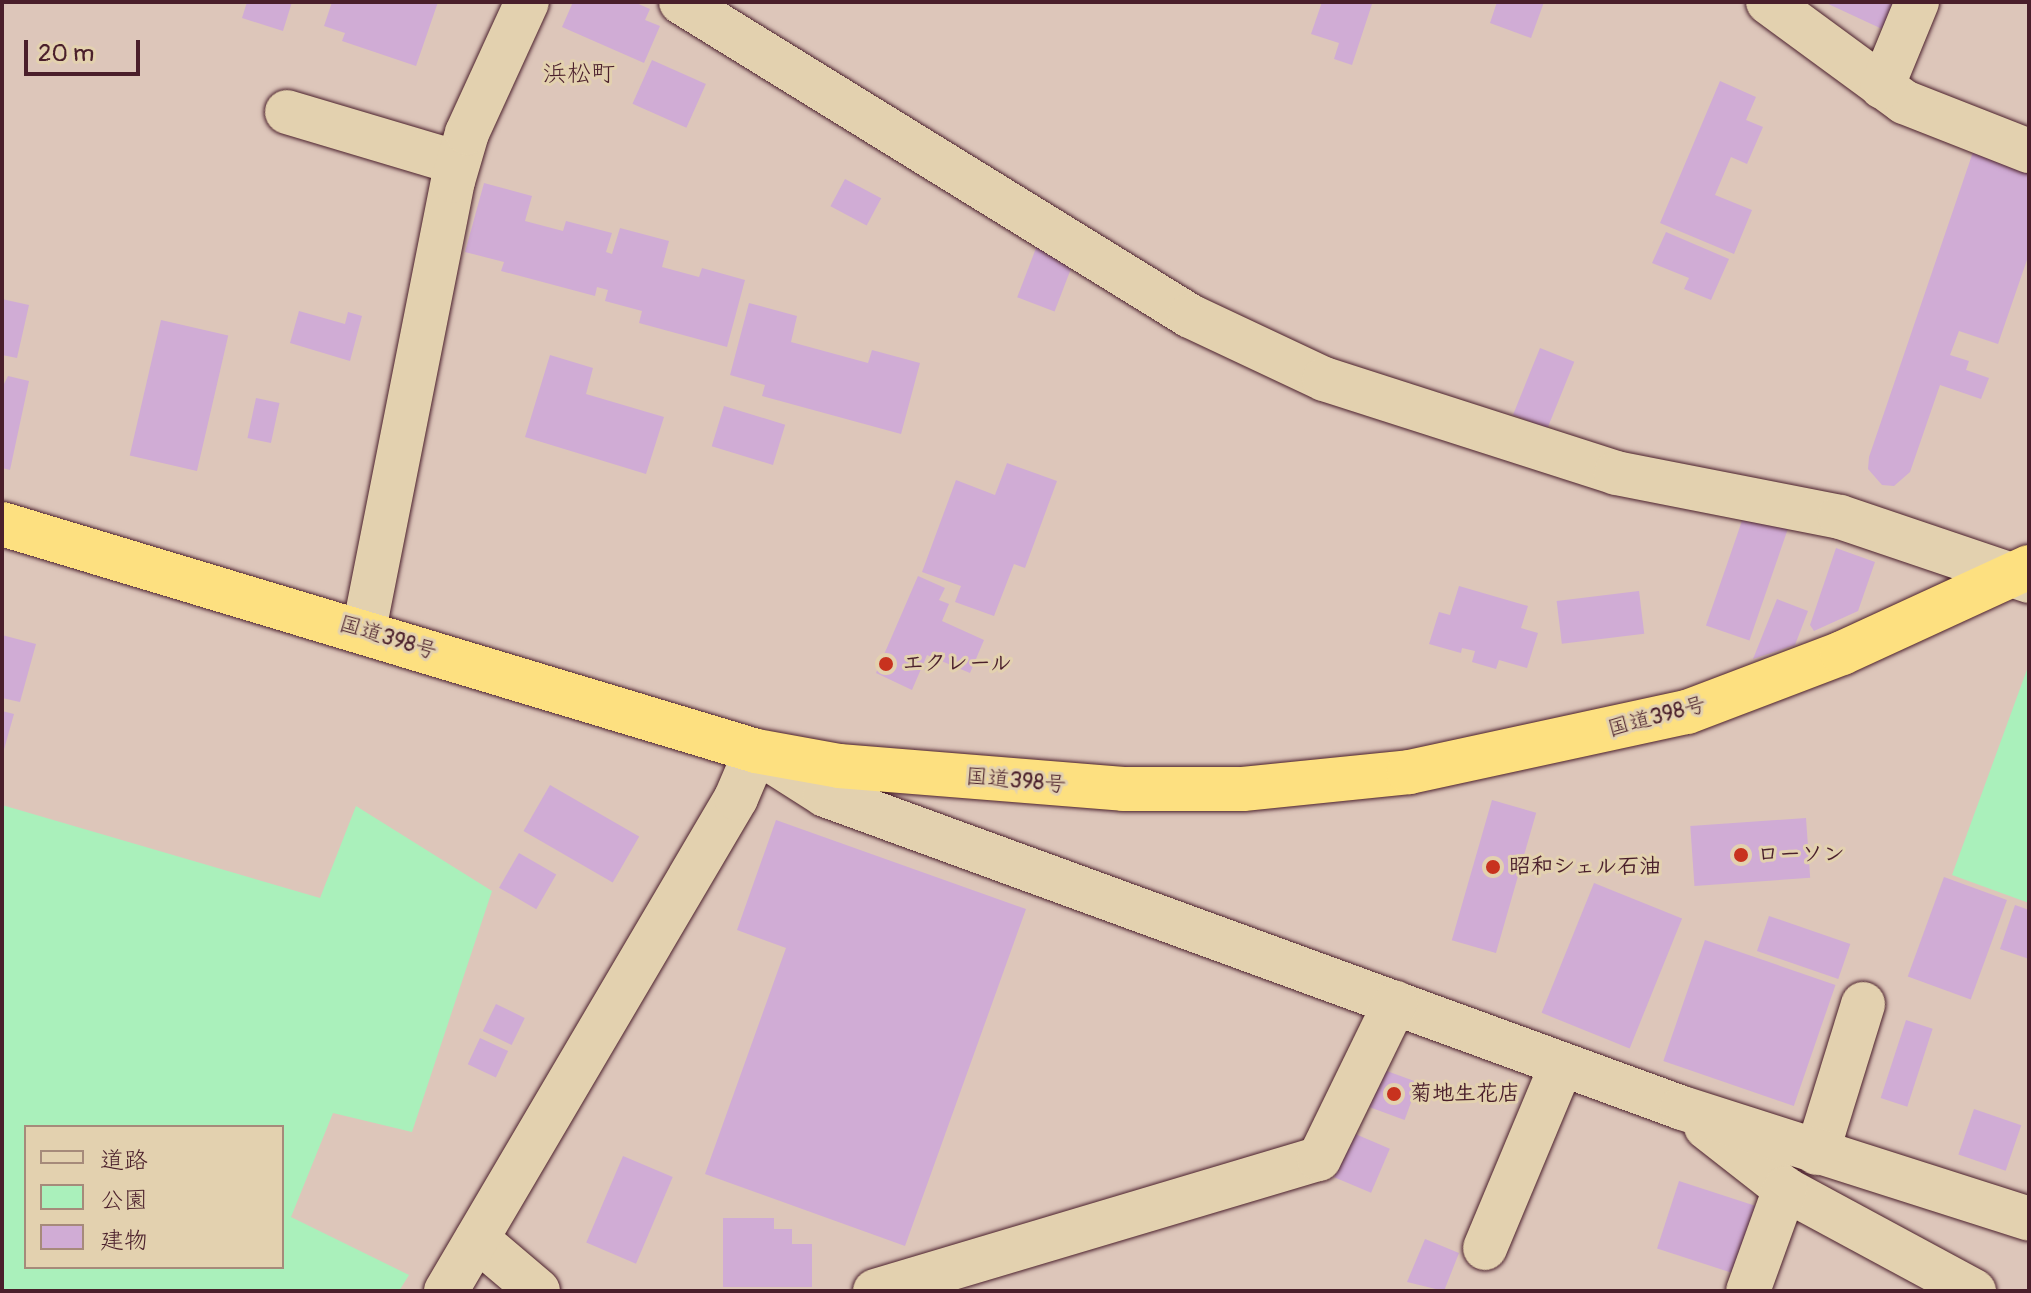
<!DOCTYPE html>
<meta charset="utf-8">
<style>
body{margin:0}
#map{position:relative;width:2031px;height:1293px;overflow:hidden;background:#ddc6ba;font-family:Pangolin,"Klee One",sans-serif}
div>[style]{position:absolute}
[style*='--x']{left:calc(var(--x)*1px);top:calc(var(--y)*1px);width:calc(var(--w)*1px);rotate:calc(var(--a)*1deg)}
.green>*{inset:0;background:#aaf0bb}
.building>*{inset:0;background:#d0acd5;transform-origin:0 0}
.roads{filter:drop-shadow(0 0 2px #4a1f2b) drop-shadow(0 0 2px #4a1f2b)}
.minor>*{height:44px;margin:-22px;padding:0 22px;transform-origin:22px;border-radius:22px;background:#e3d1af}
.highway>*{height:44px;margin:-22px;padding:0 22px;transform-origin:22px;border-radius:22px;background:#fde080}
.dots>*{width:22px;height:22px;translate:-50% -50%;box-sizing:border-box;border:4px solid #e3d1af;border-radius:50%}
span{translate:-50% -50%;white-space:nowrap;text-align:center;line-height:1.15;-webkit-text-stroke:6px #e3d1af;paint-order:stroke}
.street-label{font-size:22px;color:#4a1f2b}
.poi-label{font-size:22px;color:#4a1f2b;font-weight:700}
.left{translate:0 -50%;text-align:left}
.neighbourhood-label{font-size:24px;color:#4a1f2b}
.frame{position:absolute;inset:0;border:4px solid #4a1f2b;pointer-events:none}
.legend{position:absolute;left:24px;top:1125px;width:260px;height:144px;box-sizing:border-box;background:#e3d1af;border:2px solid #a68a7a;margin:0;padding:10px 14px;list-style:none;font-size:24px;color:#4a1f2b}
.legend li{display:flex;align-items:center;gap:16px;height:40px}
.legend b{width:40px;border:2px solid #a68a7a}
.scale{position:absolute;left:24px;top:40px;width:116px;height:36px;box-sizing:border-box;border:4px solid #4a1f2b;border-top:0;padding-left:10px;font-size:24px;line-height:28px;white-space:nowrap;color:#4a1f2b;-webkit-text-stroke:6px #e3d1af;paint-order:stroke}
</style>
<div id="map">
<div class="green">
<div style="clip-path:polygon(2029px 664px,2029px 903px,1952px 875px)"></div>
<div style="clip-path:polygon(evenodd,2px 805px,320px 898px,356px 806px,492px 891px,412px 1132px,333px 1113px,291px 1217px,409px 1275px,399px 1291px,2px 1291px,2px 805px,26px 1127px,282px 1127px,282px 1267px,26px 1267px,26px 1127px)"></div>
</div>
<div class="building">
<div style="clip-path:polygon(247px 2px,292px 2px,283px 31px,242px 18px)"></div>
<div style="clip-path:polygon(332px 2px,438px 2px,416px 66px,342px 41px,345px 33px,324px 26px)"></div>
<div style="clip-path:polygon(573px 2px,634px 2px,650px 9px,645px 20px,660px 26px,644px 63px,562px 27px)"></div>
<div style="clip-path:polygon(1322px 2px,1372px 4px,1352px 65px,1334px 59px,1339px 43px,1311px 34px)"></div>
<div style="clip-path:polygon(1497px 2px,1544px 2px,1531px 38px,1490px 23px)"></div>
<div style="clip-path:polygon(1824px 2px,1895px 2px,1882px 29px)"></div>
<div style="left:652px;top:60px;width:59px;height:48px;rotate:24deg"></div>
<div style="clip-path:polygon(1720px 81px,1756px 97px,1746px 120px,1763px 127px,1747px 164px,1731px 157px,1715px 195px,1752px 210px,1734px 254px,1660px 223px)"></div>
<div style="clip-path:polygon(1974px 149px,2029px 168px,2029px 254px,1998px 344px,1959px 331px,1950px 355px,1969px 361px,1966px 370px,1989px 378px,1981px 399px,1940px 385px,1910px 472px,1894px 486px,1882px 485px,1868px 469px,1869px 457px)"></div>
<div style="left:845px;top:179px;width:41px;height:31px;rotate:28deg"></div>
<div style="clip-path:polygon(484px 183px,532px 196px,525px 221px,563px 231px,566px 221px,612px 233px,606px 252px,612px 254px,620px 228px,669px 241px,662px 267px,699px 277px,702px 268px,745px 280px,727px 347px,639px 323px,642px 311px,605px 301px,608px 290px,597px 287px,595px 296px,501px 271px,504px 262px,465px 252px)"></div>
<div style="clip-path:polygon(1666px 232px,1729px 259px,1711px 300px,1684px 289px,1689px 278px,1652px 263px)"></div>
<div style="left:1038px;top:243px;width:40px;height:58px;rotate:21deg"></div>
<div style="clip-path:polygon(2px 299px,29px 305px,17px 358px,2px 355px)"></div>
<div style="clip-path:polygon(749px 303px,797px 316px,791px 342px,868px 363px,872px 350px,920px 363px,901px 434px,762px 396px,765px 385px,730px 375px)"></div>
<div style="clip-path:polygon(299px 311px,345px 324px,348px 312px,362px 316px,350px 361px,290px 343px)"></div>
<div style="left:161px;top:320px;width:69px;height:139px;rotate:13deg"></div>
<div style="left:1540px;top:348px;width:37px;height:72px;rotate:22deg"></div>
<div style="clip-path:polygon(550px 355px,593px 368px,586px 394px,664px 417px,646px 474px,525px 437px)"></div>
<div style="clip-path:polygon(8px 376px,29px 381px,10px 470px,2px 468px,2px 388px)"></div>
<div style="left:256px;top:398px;width:24px;height:41px;rotate:12deg"></div>
<div style="left:724px;top:406px;width:64px;height:42px;rotate:17deg"></div>
<div style="clip-path:polygon(1007px 463px,1057px 481px,1025px 568px,1014px 564px,994px 616px,955px 602px,961px 586px,922px 572px,956px 480px,995px 495px)"></div>
<div style="left:1745px;top:512px;width:46px;height:120px;rotate:19deg"></div>
<div style="clip-path:polygon(1836px 548px,1875px 562px,1858px 611px,1814px 631px,1810px 625px)"></div>
<div style="clip-path:polygon(918px 576px,945px 588px,939px 600px,949px 604px,942px 621px,984px 640px,970px 673px,927px 655px,912px 690px,876px 673px)"></div>
<div style="clip-path:polygon(1459px 586px,1528px 606px,1521px 628px,1538px 633px,1527px 668px,1499px 660px,1496px 669px,1472px 662px,1475px 651px,1462px 648px,1461px 653px,1429px 644px,1439px 612px,1450px 615px)"></div>
<div style="left:1639px;top:591px;width:43px;height:83px;rotate:83deg"></div>
<div style="clip-path:polygon(1777px 599px,1808px 611px,1795px 645px,1753px 659px)"></div>
<div style="clip-path:polygon(2px 635px,36px 644px,20px 702px,2px 698px)"></div>
<div style="clip-path:polygon(2px 711px,14px 714px,3px 753px,2px 753px)"></div>
<div style="left:550px;top:785px;width:103px;height:53px;rotate:30deg"></div>
<div style="left:1492px;top:800px;width:46px;height:146px;rotate:16deg"></div>
<div style="left:1806px;top:818px;width:60px;height:116px;rotate:86deg"></div>
<div style="clip-path:polygon(776px 820px,1026px 909px,905px 1246px,705px 1174px,786px 948px,737px 930px)"></div>
<div style="left:519px;top:853px;width:43px;height:40px;rotate:30deg"></div>
<div style="left:1944px;top:877px;width:67px;height:106px;rotate:20deg"></div>
<div style="left:1594px;top:883px;width:95px;height:140px;rotate:22deg"></div>
<div style="clip-path:polygon(2015px 905px,2029px 910px,2029px 959px,2000px 949px)"></div>
<div style="left:1769px;top:916px;width:86px;height:37px;rotate:19deg"></div>
<div style="left:1705px;top:940px;width:138px;height:128px;rotate:19deg"></div>
<div style="left:496px;top:1004px;width:32px;height:30px;rotate:26deg"></div>
<div style="left:1906px;top:1020px;width:28px;height:82px;rotate:18deg"></div>
<div style="left:480px;top:1038px;width:31px;height:29px;rotate:25deg"></div>
<div style="left:1376px;top:1067px;width:45px;height:40px;rotate:20deg"></div>
<div style="left:1974px;top:1109px;width:50px;height:48px;rotate:19deg"></div>
<div style="left:1353px;top:1133px;width:40px;height:48px;rotate:23deg"></div>
<div style="left:623px;top:1156px;width:54px;height:94px;rotate:23deg"></div>
<div style="left:1679px;top:1181px;width:80px;height:71px;rotate:18deg"></div>
<div style="clip-path:polygon(723px 1218px,774px 1218px,774px 1229px,792px 1229px,792px 1244px,812px 1244px,812px 1287px,723px 1287px)"></div>
<div style="clip-path:polygon(1425px 1239px,1459px 1253px,1444px 1291px,1407px 1282px)"></div>
</div>
<div class="roads">
<div class="minor">
<div style="--x:681;--y:2;--w:598;--a:31.67"></div>
<div style="--x:1190;--y:316;--w:148;--a:25.2"></div>
<div style="--x:1324;--y:379;--w:307;--a:17.8"></div>
<div style="--x:1616;--y:473;--w:228;--a:11.1"></div>
<div style="--x:1840;--y:517;--w:200;--a:18.7"></div>
<div style="--x:1768;--y:2;--w:169;--a:36.3"></div>
<div style="--x:1904;--y:102;--w:134;--a:21.4"></div>
<div style="--x:1882;--y:87;--w:92;--a:-67.6"></div>
<div style="--x:287;--y:112;--w:178;--a:16.6"></div>
<div style="--x:364;--y:630;--w:458;--a:-78.8"></div>
<div style="--x:453;--y:181;--w:50;--a:-73.7"></div>
<div style="--x:467;--y:133;--w:144;--a:-65.4"></div>
<div style="--x:1706;--y:1127;--w:100;--a:38.1"></div>
<div style="--x:1785;--y:1189;--w:215;--a:28.4"></div>
<div style="--x:1817;--y:1153;--w:156;--a:-72.8"></div>
<div style="--x:477;--y:1239;--w:80;--a:40.4"></div>
<div style="--x:1485;--y:1248;--w:199;--a:-67.3"></div>
<div style="--x:446;--y:1291;--w:572;--a:-59.53"></div>
<div style="--x:736;--y:798;--w:51;--a:-66.9"></div>
<div style="--x:756;--y:751;--w:82;--a:32.5"></div>
<div style="--x:825;--y:795;--w:912;--a:20.06"></div>
<div style="--x:1682;--y:1108;--w:364;--a:17.7"></div>
<div style="--x:875;--y:1291;--w:463;--a:-16.6"></div>
<div style="--x:1319;--y:1159;--w:174;--a:-64"></div>
<div style="--x:1748;--y:1291;--w:109;--a:-70.1"></div>
</div>
<div class="highway">
<div style="--x:2;--y:524;--w:787;--a:16.75"></div>
<div style="--x:756;--y:751;--w:84;--a:10.2"></div>
<div style="--x:839;--y:766;--w:285;--a:4.6"></div>
<div style="--x:1123;--y:789;--w:120;--a:0"></div>
<div style="--x:1243;--y:789;--w:167;--a:-5.8"></div>
<div style="--x:1409;--y:772;--w:284;--a:-12.2"></div>
<div style="--x:1687;--y:712;--w:166;--a:-20.8"></div>
<div style="--x:1842;--y:653;--w:206;--a:-24.7"></div>
</div>
</div>
<div class="dots">
<div style="left:886px;top:664px;background:#c8321e"></div>
<div style="left:1741px;top:855px;background:#c8321e"></div>
<div style="left:1493px;top:867px;background:#c8321e"></div>
<div style="left:1394px;top:1094px;background:#c8321e"></div>
</div>
<div class="street-label">
<span style="left:388px;top:638px;rotate:17deg">国道398号</span>
<span style="left:1657px;top:717px;rotate:-15deg">国道398号</span>
<span style="left:1016px;top:781px;rotate:5deg">国道398号</span>
</div>
<div class="poi-label">
<span class="left" style="left:902px;top:664px">エクレール</span>
<span class="left" style="left:1757px;top:855px">ローソン</span>
<span class="left" style="left:1509px;top:867px">昭和シェル石油</span>
<span class="left" style="left:1410px;top:1094px">菊地生花店</span>
</div>
<div class="neighbourhood-label">
<span style="left:579px;top:74px">浜松町</span>
</div>
<div class="frame"></div>
<ul class="legend">
<li><b style="height:10px;background:#e3d1af"></b>道路</li>
<li><b style="height:22px;background:#aaf0bb"></b>公園</li>
<li><b style="height:22px;background:#d0acd5"></b>建物</li>
</ul>
<div class="scale">20 m</div>
</div>
